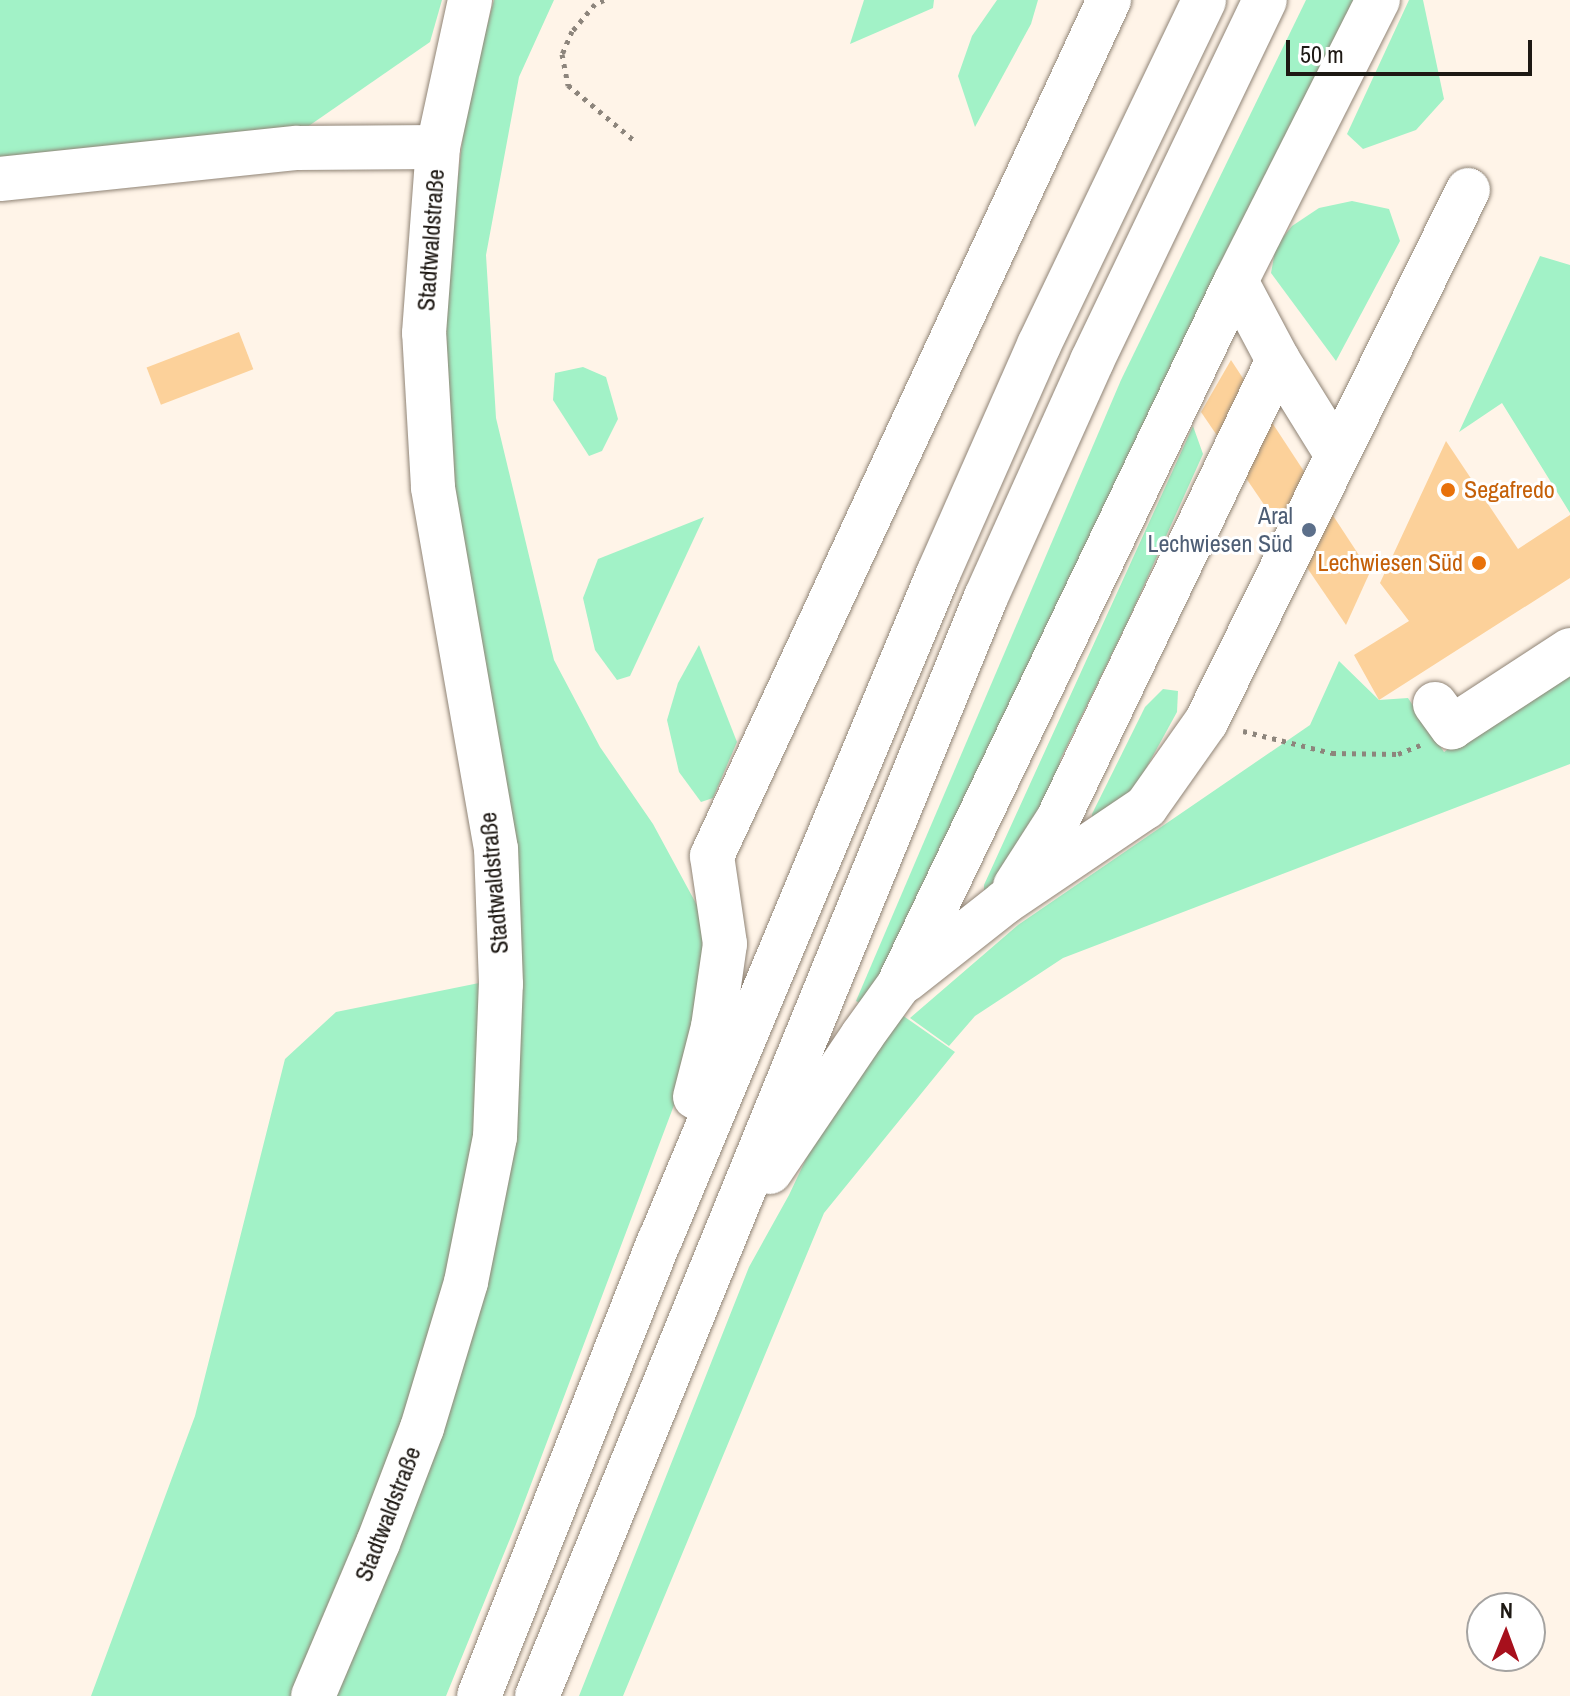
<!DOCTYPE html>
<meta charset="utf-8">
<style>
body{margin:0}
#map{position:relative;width:1570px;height:1696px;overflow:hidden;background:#fff4e8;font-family:"Archivo Narrow",sans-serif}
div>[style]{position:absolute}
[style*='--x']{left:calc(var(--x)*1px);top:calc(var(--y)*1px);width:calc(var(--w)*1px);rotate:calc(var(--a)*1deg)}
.green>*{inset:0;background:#a2f2c7}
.building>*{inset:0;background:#fcd19a;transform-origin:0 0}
.path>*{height:5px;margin-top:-2.5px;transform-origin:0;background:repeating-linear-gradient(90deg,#8d857c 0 4px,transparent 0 10px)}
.roads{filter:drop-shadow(0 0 2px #908476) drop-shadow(0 0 2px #908476)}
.minor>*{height:44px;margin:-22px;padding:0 22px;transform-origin:22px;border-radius:22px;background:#fff}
.highway>*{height:44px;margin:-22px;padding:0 22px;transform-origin:22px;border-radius:22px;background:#fff}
.dots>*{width:22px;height:22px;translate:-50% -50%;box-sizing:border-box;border:4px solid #fff;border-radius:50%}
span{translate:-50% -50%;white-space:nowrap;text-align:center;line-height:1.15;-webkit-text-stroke:6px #fff;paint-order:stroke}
.street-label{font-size:24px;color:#1e1914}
.food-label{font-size:24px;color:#c56008}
.left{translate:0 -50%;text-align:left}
.right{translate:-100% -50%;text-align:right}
.service-label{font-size:24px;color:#4e5e75}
.north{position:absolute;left:1466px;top:1592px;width:80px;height:80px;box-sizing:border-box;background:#fff;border:2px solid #a5a3a1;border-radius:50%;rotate:1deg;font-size:22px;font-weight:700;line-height:32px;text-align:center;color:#1e1914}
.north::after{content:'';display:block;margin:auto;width:28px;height:36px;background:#a7101c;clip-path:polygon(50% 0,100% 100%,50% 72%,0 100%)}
.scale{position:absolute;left:1286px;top:40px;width:246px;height:36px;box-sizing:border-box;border:4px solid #1e1914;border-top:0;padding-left:10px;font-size:24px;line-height:28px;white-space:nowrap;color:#1e1914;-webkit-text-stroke:6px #fff;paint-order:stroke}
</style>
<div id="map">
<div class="green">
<div style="clip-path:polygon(0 0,442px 0,430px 42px,300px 132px,0 165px)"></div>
<div style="clip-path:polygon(494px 0,554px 0,519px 77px,486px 255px,496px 418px,554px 660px,600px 747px,653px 824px,705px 920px,705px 1023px,516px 1524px,446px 1696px,336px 1696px,511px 1141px,455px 485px,446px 335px,452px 225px,468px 96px)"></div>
<div style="clip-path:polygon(864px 0,934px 0,933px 8px,850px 44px)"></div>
<div style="clip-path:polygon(997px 0,1038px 0,1031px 24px,975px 127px,958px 76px,972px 36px)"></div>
<div style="clip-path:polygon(1306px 0,1364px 0,867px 1007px,856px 1001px,1121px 380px)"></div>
<div style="clip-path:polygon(1409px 0,1423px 0,1444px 99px,1416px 130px,1363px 149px,1347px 134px)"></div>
<div style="clip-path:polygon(1352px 201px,1389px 209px,1400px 241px,1336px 361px,1271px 273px,1276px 246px,1292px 226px,1319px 208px)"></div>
<div style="clip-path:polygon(1540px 256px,1570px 265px,1570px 513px,1502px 403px,1459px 432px)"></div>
<div style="clip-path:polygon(583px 367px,606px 377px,618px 419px,602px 451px,589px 456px,553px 400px,555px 373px)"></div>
<div style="clip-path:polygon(1193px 426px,1203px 454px,1127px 623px,1060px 760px,1057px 804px,984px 905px,984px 885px)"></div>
<div style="clip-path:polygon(704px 517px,630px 676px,617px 680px,595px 650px,583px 598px,598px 559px)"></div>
<div style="clip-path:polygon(699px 645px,737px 742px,713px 798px,701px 802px,679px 772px,667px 720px,678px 683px)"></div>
<div style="clip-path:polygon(1339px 661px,1379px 700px,1408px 698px,1444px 752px,1570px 667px,1570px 764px,1063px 958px,975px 1016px,949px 1046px,910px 1018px,1018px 925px,1310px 725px)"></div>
<div style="clip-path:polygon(1163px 689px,1178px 691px,1177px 712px,1138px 783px,1118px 811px,1092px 829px,1092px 814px,1145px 707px)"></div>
<div style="clip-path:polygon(484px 982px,477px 1139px,450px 1287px,408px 1425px,297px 1696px,91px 1696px,195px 1416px,285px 1059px,336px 1012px)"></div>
<div style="clip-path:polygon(902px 1015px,955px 1052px,824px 1213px,623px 1696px,579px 1696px,749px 1267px,789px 1195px,821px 1127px)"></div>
</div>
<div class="building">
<div style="left:239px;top:332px;width:40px;height:99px;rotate:69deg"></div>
<div style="clip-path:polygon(1231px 360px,1370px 572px,1346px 625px,1201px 412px)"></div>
<div style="clip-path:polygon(1446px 441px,1518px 549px,1570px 515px,1570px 578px,1379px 700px,1354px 655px,1409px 621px,1380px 583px)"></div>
</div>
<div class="path">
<div style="--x:604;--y:0;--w:10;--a:156"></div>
<div style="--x:595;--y:4;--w:35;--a:130"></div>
<div style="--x:572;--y:31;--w:25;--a:113"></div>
<div style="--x:562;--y:54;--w:32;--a:79"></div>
<div style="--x:568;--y:85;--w:89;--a:40"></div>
<div style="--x:1243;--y:731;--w:92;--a:13.9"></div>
<div style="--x:1332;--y:753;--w:66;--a:0.9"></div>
<div style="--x:1398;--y:754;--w:24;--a:-22"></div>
</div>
<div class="roads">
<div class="minor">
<div style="--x:0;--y:179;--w:299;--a:-6"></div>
<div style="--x:297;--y:148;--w:141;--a:-0.4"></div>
<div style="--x:1236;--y:281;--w:89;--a:62"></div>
<div style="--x:1278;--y:360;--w:112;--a:58.2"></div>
<div style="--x:1435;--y:704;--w:29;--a:54"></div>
<div style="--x:1452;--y:727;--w:141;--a:-33.1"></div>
<div style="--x:1015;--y:886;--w:80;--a:-57.3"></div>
<div style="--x:1058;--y:819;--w:509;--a:-64.39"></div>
<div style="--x:725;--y:944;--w:89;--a:-98.4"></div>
<div style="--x:712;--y:856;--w:944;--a:-65.12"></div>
<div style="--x:906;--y:980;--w:126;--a:-38.2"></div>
<div style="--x:1005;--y:902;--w:170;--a:-34"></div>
<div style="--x:1146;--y:807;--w:104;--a:-54.8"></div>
<div style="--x:1206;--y:722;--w:593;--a:-63.78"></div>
<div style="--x:862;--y:1036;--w:62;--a:-54.2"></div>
<div style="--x:898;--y:986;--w:782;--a:-64.39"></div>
<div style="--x:1236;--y:281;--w:315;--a:-63.2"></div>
<div style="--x:313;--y:1696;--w:166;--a:-67"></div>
<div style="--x:378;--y:1543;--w:123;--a:-69.1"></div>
<div style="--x:422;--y:1428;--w:152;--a:-73.2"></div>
<div style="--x:466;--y:1282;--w:148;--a:-78.7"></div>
<div style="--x:495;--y:1137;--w:153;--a:-87.8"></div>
<div style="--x:501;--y:984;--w:135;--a:-92.1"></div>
<div style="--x:496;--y:849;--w:367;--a:-99.9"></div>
<div style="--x:433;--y:487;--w:154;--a:-93.3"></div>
<div style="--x:424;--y:333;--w:187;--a:-85.7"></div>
<div style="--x:438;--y:147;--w:150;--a:-77.7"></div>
</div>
<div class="highway">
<div style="--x:695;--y:1097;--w:72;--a:-75.6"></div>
<div style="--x:713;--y:1027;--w:84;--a:-81.8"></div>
<div style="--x:770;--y:1172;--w:164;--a:-55.9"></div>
<div style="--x:479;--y:1696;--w:491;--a:-68.4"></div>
<div style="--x:660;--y:1240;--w:722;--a:-67.34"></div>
<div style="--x:938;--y:574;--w:250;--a:-66.2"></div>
<div style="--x:1039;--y:345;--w:382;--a:-64.4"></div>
<div style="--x:537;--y:1696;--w:1187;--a:-67.78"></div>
<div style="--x:986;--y:597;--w:259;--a:-65.8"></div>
<div style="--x:1092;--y:361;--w:400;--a:-64.4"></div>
</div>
</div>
<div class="dots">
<div style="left:1448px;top:490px;background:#e8710a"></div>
<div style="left:1309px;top:530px;background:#5c6f8a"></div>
<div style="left:1479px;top:563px;background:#e8710a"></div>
</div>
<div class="street-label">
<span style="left:431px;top:240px;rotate:-86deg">Stadtwaldstraße</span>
<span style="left:494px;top:883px;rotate:-95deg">Stadtwaldstraße</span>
<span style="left:388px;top:1514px;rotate:-69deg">Stadtwaldstraße</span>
</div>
<div class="food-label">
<span class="left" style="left:1464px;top:490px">Segafredo</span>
<span class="right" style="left:1463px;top:563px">Lechwiesen Süd</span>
</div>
<div class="service-label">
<span class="right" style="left:1293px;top:530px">Aral<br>Lechwiesen Süd</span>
</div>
<div class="north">N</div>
<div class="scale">50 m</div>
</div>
